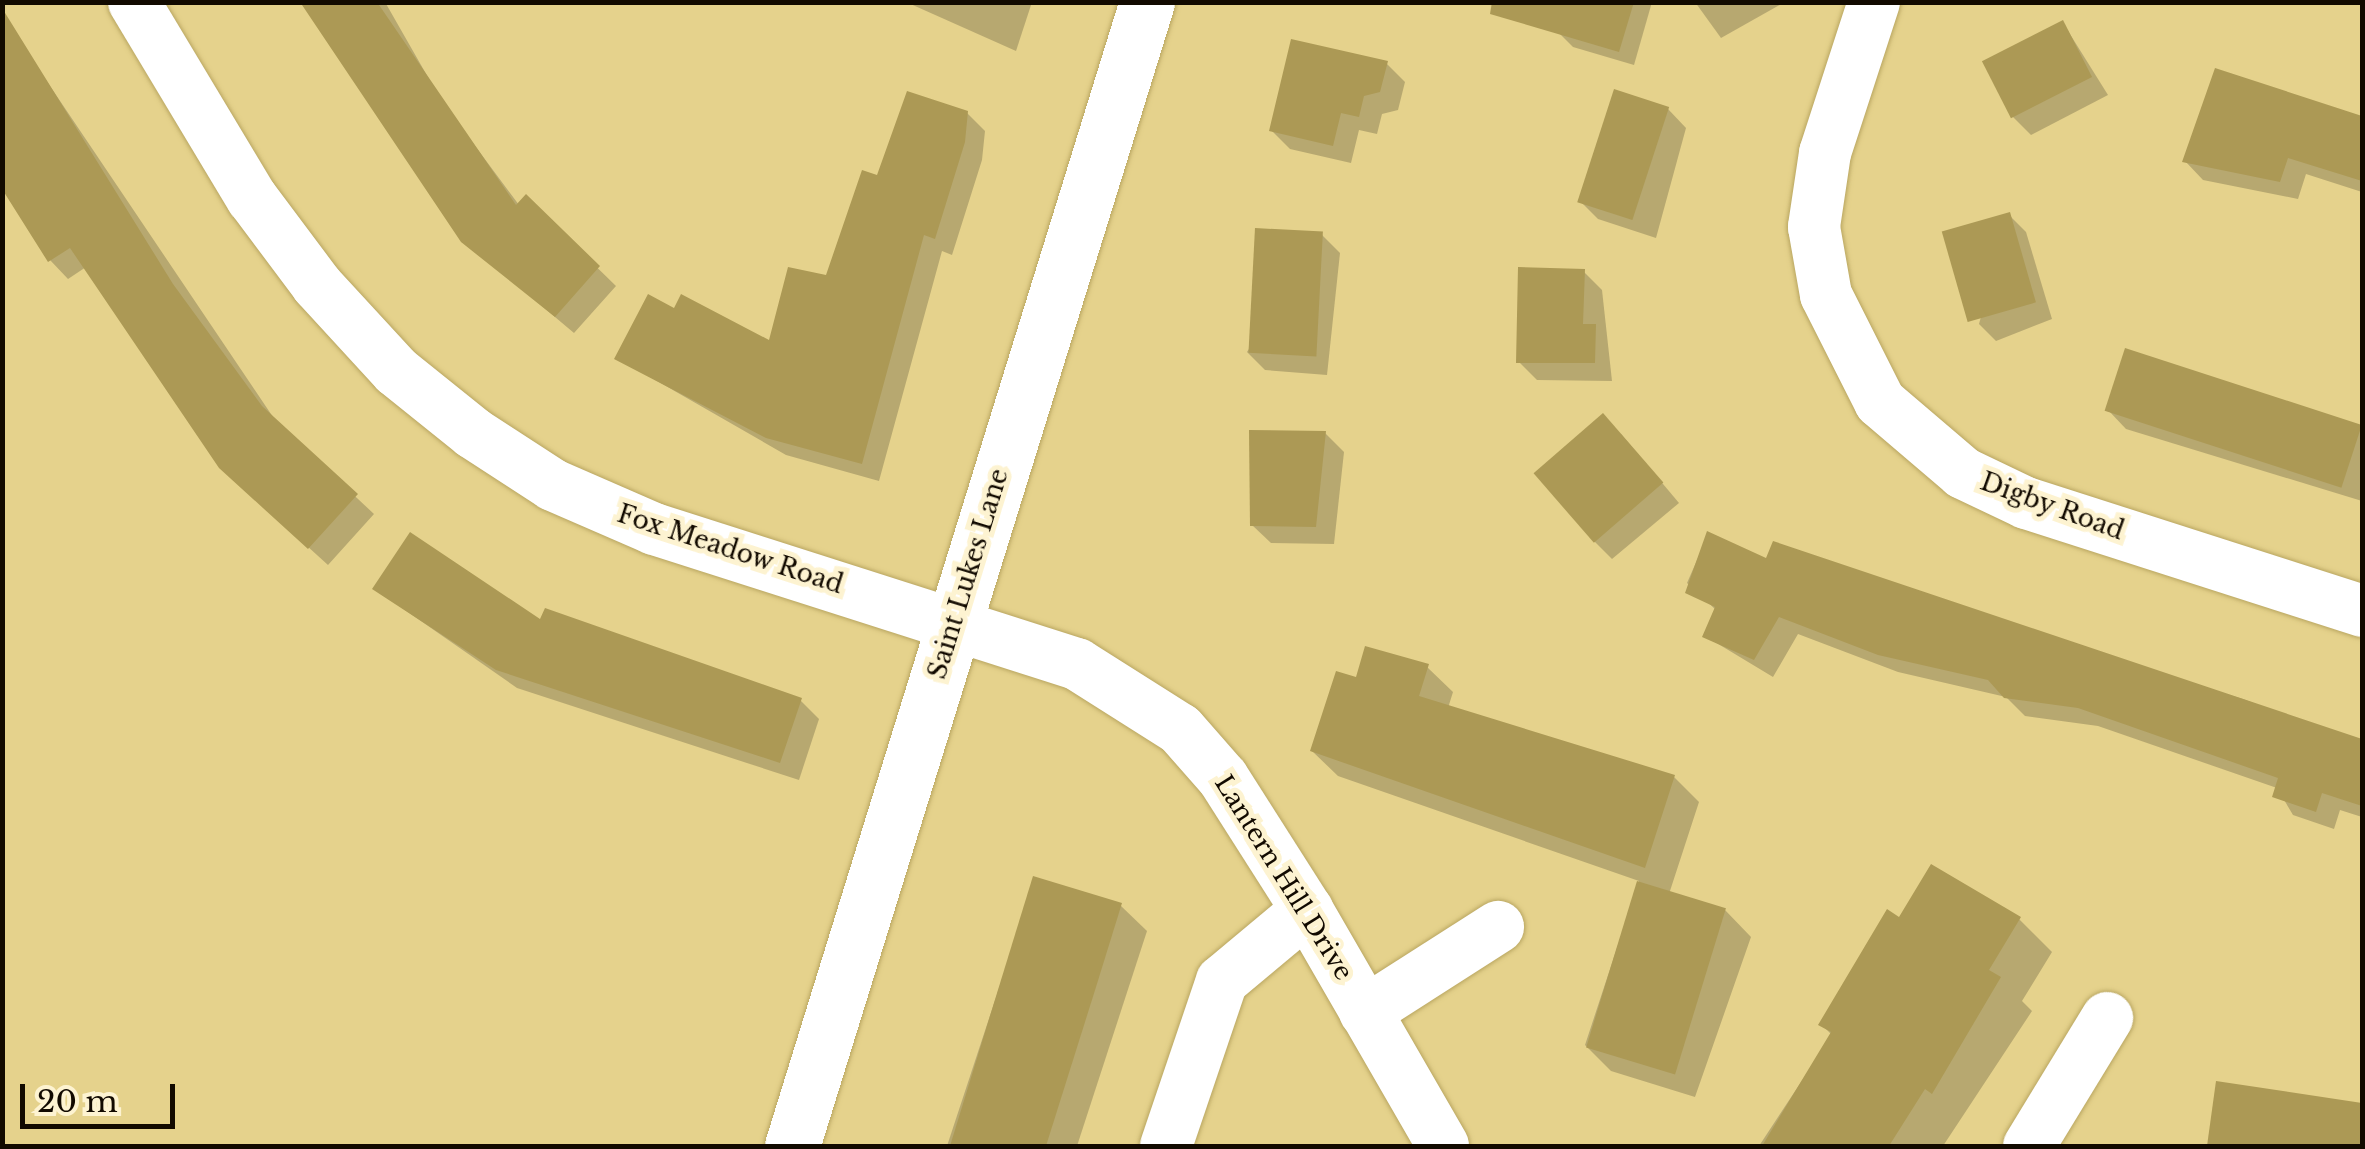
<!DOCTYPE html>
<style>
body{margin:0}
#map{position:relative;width:2365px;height:1149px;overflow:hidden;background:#e5d28c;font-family:"Libre Baskerville",serif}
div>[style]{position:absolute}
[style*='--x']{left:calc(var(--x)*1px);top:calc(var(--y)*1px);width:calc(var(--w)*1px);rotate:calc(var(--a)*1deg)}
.shadow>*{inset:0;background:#0003}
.building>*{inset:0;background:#ac9955;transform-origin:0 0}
.roads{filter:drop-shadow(0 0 2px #b9a661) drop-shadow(0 0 2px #b9a661)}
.street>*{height:52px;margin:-26px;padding:0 26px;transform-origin:26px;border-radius:26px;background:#fff}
.secondary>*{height:55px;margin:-27.5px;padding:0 27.5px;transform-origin:27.5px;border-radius:27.5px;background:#fff}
span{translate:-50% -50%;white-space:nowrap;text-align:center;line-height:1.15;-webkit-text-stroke:10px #fdf3d1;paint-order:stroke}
.street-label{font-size:25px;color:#120a00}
.frame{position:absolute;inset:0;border:5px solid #120a00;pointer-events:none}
.scale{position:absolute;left:20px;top:1084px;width:155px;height:45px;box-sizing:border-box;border:5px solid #120a00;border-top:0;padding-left:12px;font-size:30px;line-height:35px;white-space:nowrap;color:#120a00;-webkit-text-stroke:8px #fdf3d1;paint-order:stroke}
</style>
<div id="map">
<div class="shadow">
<div style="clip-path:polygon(308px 2px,385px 2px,441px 100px,519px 205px,526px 198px,616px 286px,574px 333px,473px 248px)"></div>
<div style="clip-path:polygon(906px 2px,1032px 2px,1016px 51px)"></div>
<div style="clip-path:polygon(1567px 2px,1652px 2px,1634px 65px,1573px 47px,1558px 32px)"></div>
<div style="clip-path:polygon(1695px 2px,1785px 2px,1721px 38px)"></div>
<div style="clip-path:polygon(2063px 23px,2108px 95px,2031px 135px,2013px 117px)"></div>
<div style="clip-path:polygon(21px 43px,277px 423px,374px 514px,328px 565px,241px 486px,86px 267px,68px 279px,50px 260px)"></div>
<div style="clip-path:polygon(1386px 63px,1405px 82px,1398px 110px,1382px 114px,1377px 134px,1359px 130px,1351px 163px,1290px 149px,1271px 130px)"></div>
<div style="clip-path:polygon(2216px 71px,2362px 118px,2362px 192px,2306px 174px,2298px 199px,2203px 180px,2185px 161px)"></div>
<div style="clip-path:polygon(1668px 109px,1686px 128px,1656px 238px,1598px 219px,1580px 201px)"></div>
<div style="clip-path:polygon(967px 113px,985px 131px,982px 160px,952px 255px,942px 251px,879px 481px,786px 455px,617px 358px,675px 311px,771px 343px,828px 278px,878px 178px)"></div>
<div style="clip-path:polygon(2009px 215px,2026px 232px,2052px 319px,1996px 341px,1979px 324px)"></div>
<div style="clip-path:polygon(1322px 235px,1340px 253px,1327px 375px,1265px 370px,1247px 352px)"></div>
<div style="clip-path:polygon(1584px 272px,1602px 290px,1612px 381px,1537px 380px,1519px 362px)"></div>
<div style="clip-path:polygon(2126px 352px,2362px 428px,2362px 501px,2126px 429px,2108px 410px)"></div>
<div style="clip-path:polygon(1325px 433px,1344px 452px,1334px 544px,1271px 543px,1252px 525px)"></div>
<div style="clip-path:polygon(1621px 434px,1679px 503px,1612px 559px,1594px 541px)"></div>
<div style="clip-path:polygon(1708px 535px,1767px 561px,2243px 699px,2362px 745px,2362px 817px,2340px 810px,2334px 829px,2293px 815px,2277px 788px,2098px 726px,2025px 716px,2006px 697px,1898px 672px,1798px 634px,1773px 677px,1705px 636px,1716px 610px,1687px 583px)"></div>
<div style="clip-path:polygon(375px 589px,541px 623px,800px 700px,819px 719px,799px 780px,517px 688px)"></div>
<div style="clip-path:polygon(1427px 667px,1453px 692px,1448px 708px,1674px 777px,1699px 802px,1669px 894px,1725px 910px,1751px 937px,1695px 1097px,1611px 1071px,1585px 1045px,1639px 881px,1338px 776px,1312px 751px,1357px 680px)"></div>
<div style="clip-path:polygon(1035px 879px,1120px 905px,1147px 931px,1077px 1146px,947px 1146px)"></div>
<div style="clip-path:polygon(2019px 919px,2052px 952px,2022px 1001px,2032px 1011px,1943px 1146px,1759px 1146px,1832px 1035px,1821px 1024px,1900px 920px)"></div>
<div style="clip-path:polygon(2219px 1084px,2362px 1105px,2362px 1146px,2209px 1146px)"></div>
</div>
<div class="building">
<div style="clip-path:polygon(300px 2px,377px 2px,516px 205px,526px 194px,600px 266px,555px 317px,461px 242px)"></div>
<div style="clip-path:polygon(1492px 2px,1634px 2px,1619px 52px,1490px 14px)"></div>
<div style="clip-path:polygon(2px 8px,173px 284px,262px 406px,358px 494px,308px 549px,219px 468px,70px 248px,48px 262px,2px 189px)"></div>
<div style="left:2063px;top:20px;width:64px;height:91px;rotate:63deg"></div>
<div style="clip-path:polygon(1291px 39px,1388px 61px,1380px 92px,1364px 96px,1359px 117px,1341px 113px,1333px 146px,1269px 131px)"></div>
<div style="clip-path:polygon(2215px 68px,2362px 116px,2362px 181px,2288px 158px,2280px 182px,2182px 162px)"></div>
<div style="left:1614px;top:89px;width:58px;height:119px;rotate:18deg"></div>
<div style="clip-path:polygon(907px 91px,968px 111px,965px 142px,935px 239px,924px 235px,862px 464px,766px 438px,614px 359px,648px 294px,674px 308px,681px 294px,769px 340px,788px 267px,826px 275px,862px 170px,877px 175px)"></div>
<div style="left:2010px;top:212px;width:94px;height:71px;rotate:74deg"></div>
<div style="left:1255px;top:228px;width:68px;height:125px;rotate:3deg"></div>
<div style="clip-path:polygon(1518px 267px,1585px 269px,1583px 324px,1596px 324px,1595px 363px,1516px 363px)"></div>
<div style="left:2125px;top:348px;width:249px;height:66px;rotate:18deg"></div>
<div style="left:1603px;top:413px;width:92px;height:92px;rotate:49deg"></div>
<div style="clip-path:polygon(1249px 430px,1326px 431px,1316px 527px,1250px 526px)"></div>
<div style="clip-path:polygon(1707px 531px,1766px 558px,1773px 541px,2362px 739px,2362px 806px,2322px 793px,2316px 812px,2272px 797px,2278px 778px,2078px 708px,2004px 698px,1988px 680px,1878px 655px,1779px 617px,1754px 660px,1702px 637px,1715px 607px,1685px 593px)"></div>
<div style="clip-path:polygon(410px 532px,540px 619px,545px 608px,802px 698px,780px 763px,496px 670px,372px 589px)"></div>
<div style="clip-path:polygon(1365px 646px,1429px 664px,1419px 696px,1675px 775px,1645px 868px,1310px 751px,1336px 671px,1356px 677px)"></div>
<div style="clip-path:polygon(1931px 864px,2021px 917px,1989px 970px,2001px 977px,1932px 1094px,1925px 1089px,1889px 1146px,1762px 1146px,1831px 1032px,1818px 1025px,1887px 909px,1899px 917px)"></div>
<div style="clip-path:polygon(1033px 876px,1122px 903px,1096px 987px,1046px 1146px,950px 1146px)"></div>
<div style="left:1637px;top:881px;width:93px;height:174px;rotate:17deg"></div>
<div style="clip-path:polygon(2216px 1081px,2362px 1103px,2362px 1146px,2207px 1146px)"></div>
</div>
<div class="roads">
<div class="street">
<div style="--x:134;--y:2;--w:229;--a:59"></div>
<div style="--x:252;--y:198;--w:109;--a:53.2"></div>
<div style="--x:317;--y:285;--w:117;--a:47.4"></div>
<div style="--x:396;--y:371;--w:99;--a:38.8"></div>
<div style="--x:473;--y:433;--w:95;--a:33"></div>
<div style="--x:553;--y:485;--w:110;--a:23.5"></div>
<div style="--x:654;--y:529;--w:444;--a:17.7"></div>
<div style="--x:1077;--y:664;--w:122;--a:32.3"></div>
<div style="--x:1180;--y:729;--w:65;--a:48.7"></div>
<div style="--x:1223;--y:778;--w:156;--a:57.5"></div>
<div style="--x:1307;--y:910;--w:272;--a:60"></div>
<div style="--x:1874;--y:2;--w:159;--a:108"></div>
<div style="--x:1825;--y:153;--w:75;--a:98.5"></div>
<div style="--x:1814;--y:227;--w:69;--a:80"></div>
<div style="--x:1826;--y:295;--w:120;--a:63.2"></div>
<div style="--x:1880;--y:402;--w:109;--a:40.5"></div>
<div style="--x:1963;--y:473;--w:70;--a:25.5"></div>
<div style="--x:2026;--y:503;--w:353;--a:17.8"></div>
<div style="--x:1365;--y:1012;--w:158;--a:-32.6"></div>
<div style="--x:1166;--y:1146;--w:174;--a:-71.3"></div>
<div style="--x:1222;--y:981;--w:111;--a:-39.9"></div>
<div style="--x:2029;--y:1146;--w:150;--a:-58.6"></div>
</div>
<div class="secondary">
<div style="--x:792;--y:1146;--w:1198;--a:-72.76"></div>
</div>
</div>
<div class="street-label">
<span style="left:2052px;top:507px;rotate:20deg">Digby Road</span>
<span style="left:730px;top:550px;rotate:18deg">Fox Meadow Road</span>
<span style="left:969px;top:574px;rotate:-73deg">Saint Lukes Lane</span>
<span style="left:1283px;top:878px;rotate:58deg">Lantern Hill Drive</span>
</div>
<div class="frame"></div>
<div class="scale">20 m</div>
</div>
